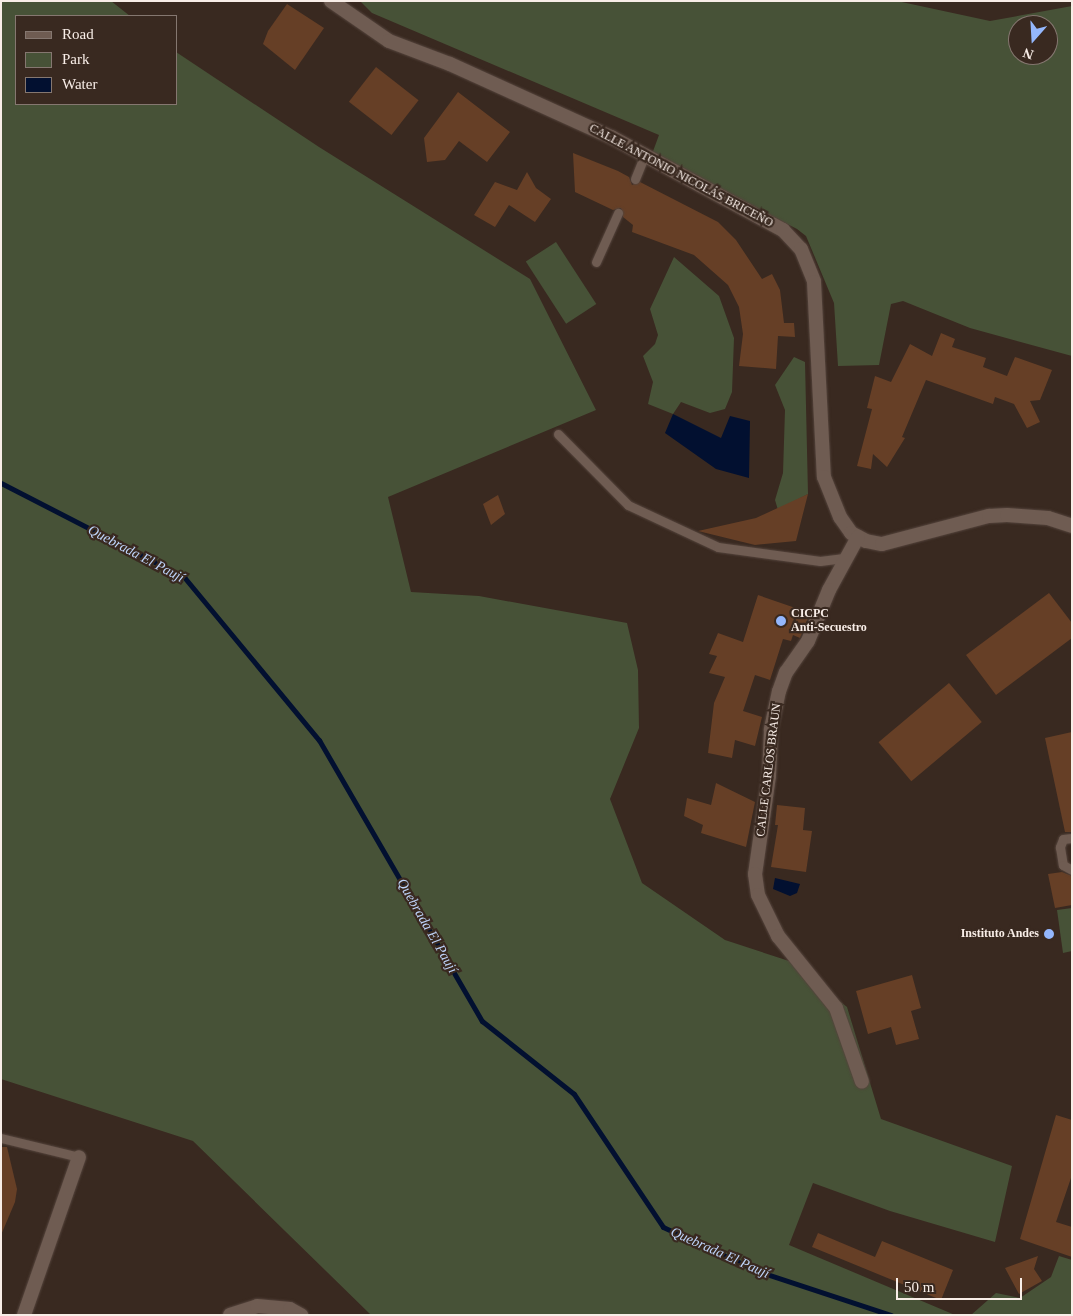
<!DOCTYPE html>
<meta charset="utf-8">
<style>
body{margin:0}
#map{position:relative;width:1073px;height:1316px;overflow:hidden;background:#392920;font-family:Georgia,serif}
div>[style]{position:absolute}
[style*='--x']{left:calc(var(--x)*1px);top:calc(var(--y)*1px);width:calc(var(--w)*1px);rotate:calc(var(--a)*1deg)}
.green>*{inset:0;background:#475237;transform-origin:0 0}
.water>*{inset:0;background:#021030}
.stream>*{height:5px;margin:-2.5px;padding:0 2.5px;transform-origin:2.5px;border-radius:2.5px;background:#021030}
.building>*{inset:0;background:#663f26;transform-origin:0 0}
.roads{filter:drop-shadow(0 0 1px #54443c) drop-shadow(0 0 1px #54443c)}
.service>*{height:9px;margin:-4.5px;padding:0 4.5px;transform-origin:4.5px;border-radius:4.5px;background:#6f5c52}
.minor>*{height:14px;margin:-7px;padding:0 7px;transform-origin:7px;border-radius:7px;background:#6f5c52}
.dots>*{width:14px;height:14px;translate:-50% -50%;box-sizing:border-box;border:2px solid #392920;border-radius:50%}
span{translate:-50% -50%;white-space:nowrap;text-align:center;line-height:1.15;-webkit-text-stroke:4.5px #392920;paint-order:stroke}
.street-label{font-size:12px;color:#f8ede7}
.poi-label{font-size:12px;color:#f8ede7;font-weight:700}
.left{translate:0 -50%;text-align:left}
.right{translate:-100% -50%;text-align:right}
.water-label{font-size:14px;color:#bed4fa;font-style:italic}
.frame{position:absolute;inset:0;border:2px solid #f8ede7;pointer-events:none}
.legend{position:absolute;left:15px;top:15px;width:162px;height:90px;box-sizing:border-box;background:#392920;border:1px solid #857770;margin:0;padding:6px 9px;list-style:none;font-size:15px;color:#f8ede7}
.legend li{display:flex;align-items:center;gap:10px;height:25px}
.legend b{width:25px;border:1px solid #857770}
.north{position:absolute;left:1008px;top:15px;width:50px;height:50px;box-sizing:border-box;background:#392920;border:1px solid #857770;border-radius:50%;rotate:199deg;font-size:14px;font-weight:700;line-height:20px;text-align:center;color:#f8ede7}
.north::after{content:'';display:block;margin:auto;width:18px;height:22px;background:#94b7fd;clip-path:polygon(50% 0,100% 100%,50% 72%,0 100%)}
.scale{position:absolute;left:896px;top:1278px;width:126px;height:22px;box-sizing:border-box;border:2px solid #f8ede7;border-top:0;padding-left:6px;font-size:15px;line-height:18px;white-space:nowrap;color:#f8ede7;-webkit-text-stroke:4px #392920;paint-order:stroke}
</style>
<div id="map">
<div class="green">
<div style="clip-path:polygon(1px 1px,111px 1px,130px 16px,16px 16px,16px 104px,176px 104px,176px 52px,319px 147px,530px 279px,596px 410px,388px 497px,411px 592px,479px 596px,627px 623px,638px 670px,639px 728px,610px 799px,642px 883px,725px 940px,789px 961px,847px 1007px,881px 1119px,1012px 1166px,995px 1242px,890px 1211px,813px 1183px,789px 1245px,955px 1315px,371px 1315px,193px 1141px,1px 1079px)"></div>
<div style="clip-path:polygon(evenodd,360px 1px,897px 1px,990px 21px,1072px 6px,1072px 356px,970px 328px,903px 301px,891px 304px,879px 365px,838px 366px,834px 303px,806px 236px,797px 229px,652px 154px,659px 135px,372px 13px,360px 1px,1018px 25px,1048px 25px,1048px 55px,1018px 55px,1018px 25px)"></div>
<div style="left:556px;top:242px;width:74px;height:36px;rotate:57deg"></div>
<div style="clip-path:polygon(674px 257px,719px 296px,734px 338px,732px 392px,725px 409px,710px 413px,681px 402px,673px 414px,648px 404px,653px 382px,643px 356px,655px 344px,658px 335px,650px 309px)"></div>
<div style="clip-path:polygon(794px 357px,805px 362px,808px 494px,778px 510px,775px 500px,783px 473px,785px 410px,775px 385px)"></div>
<div style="clip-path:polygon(1072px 908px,1072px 951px,1063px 953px,1057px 910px)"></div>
<div style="clip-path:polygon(1059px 1256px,1072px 1260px,1072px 1315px,971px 1315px,996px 1293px,1020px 1298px,1051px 1277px)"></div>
</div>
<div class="water">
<div style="clip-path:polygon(673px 414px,721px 438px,730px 416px,750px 421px,749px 478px,716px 469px,665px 433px)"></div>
<div style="clip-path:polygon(775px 878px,800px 884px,797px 893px,790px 896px,773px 889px)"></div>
</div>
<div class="stream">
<div style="--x:1;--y:483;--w:206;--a:27.2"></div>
<div style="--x:184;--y:577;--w:212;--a:50.4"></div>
<div style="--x:319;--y:740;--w:325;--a:59.9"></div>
<div style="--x:482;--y:1021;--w:117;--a:38.4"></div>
<div style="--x:574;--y:1094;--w:160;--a:56.2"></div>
<div style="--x:663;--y:1227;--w:107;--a:24.9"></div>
<div style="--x:760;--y:1272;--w:138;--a:18.2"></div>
</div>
<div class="building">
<div style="clip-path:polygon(287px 4px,324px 28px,295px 70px,263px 44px,268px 31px)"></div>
<div style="left:376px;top:67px;width:54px;height:44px;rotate:38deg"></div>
<div style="clip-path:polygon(458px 92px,510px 132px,487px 162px,459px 141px,445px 160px,427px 162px,424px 138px)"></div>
<div style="clip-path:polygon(573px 153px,618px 171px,629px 177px,632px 185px,640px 182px,718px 222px,736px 240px,762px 279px,772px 274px,780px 290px,784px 323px,794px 323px,795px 337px,778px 336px,776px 369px,739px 366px,743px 334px,739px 307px,728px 285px,694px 255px,632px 232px,633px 225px,623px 217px,621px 208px,613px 210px,575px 192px)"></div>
<div style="clip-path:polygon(527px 172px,536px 188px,551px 199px,535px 222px,509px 205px,495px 227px,474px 215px,495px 182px,517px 190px)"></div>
<div style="clip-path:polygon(941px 333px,955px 339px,952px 347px,986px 358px,983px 367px,1007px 376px,1015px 357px,1052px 370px,1040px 400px,1030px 401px,1040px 422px,1027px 428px,1014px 404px,995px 397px,993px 404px,926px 380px,902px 437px,905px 438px,887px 467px,873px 454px,871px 469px,857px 466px,872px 409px,867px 408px,875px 376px,891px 382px,910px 344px,932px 356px)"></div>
<div style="clip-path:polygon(808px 494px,796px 541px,755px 545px,698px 531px,756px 518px)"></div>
<div style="clip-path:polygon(498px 495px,505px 514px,491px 525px,483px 504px)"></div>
<div style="clip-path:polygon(1049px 593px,1072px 623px,1072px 638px,996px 695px,966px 655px)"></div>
<div style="clip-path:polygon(758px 595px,810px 613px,800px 638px,793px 635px,791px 641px,783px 639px,770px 680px,755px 675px,743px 711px,762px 717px,755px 746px,735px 740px,732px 758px,708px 753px,714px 703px,725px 677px,709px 673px,717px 656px,709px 654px,718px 633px,743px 642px)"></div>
<div style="left:949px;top:683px;width:51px;height:92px;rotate:50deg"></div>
<div style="clip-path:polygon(1072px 732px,1072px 832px,1065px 832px,1045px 738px)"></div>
<div style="clip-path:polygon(716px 783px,755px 802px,746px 847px,701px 833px,703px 825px,684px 816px,687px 798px,711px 805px)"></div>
<div style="clip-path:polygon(777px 805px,805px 808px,803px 830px,812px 831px,806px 872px,771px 867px,778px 825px,775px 825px)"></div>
<div style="clip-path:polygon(1062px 872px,1072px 876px,1072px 905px,1055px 908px,1048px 874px)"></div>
<div style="clip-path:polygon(912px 975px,921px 1008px,911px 1011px,919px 1039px,896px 1045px,891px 1027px,868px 1034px,856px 991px)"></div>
<div style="clip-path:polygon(1056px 1115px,1072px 1120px,1072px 1175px,1056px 1222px,1072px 1227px,1072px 1257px,1020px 1239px)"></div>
<div style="clip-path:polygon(1px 1147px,7px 1147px,17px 1189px,15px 1202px,1px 1235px)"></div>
<div style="clip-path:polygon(818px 1233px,875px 1257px,882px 1241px,953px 1270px,941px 1300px,812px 1247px)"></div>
<div style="clip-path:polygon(1038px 1256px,1034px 1269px,1042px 1281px,1019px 1294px,1005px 1268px)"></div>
</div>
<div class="roads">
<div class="service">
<div style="--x:635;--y:179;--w:27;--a:-68"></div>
<div style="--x:596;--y:262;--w:54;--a:-65.8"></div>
<div style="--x:558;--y:434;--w:100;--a:45.4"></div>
<div style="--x:628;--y:505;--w:99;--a:25"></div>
<div style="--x:718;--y:547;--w:103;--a:7.8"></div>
<div style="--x:820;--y:561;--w:26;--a:-7"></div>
<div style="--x:1072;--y:838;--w:9;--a:174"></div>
<div style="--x:1063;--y:839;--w:9;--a:111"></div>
<div style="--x:1060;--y:847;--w:18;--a:81"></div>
<div style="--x:1063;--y:865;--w:10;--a:29"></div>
<div style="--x:1;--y:1138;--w:80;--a:13.7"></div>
</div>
<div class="minor">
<div style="--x:331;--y:1;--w:70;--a:34.6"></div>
<div style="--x:389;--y:41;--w:65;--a:20.7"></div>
<div style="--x:450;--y:64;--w:177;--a:24.4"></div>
<div style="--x:611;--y:137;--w:196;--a:28.4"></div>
<div style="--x:783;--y:230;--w:26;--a:47"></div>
<div style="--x:801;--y:249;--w:35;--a:68"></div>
<div style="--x:814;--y:282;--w:195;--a:87.1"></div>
<div style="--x:824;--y:477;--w:43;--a:68.2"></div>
<div style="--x:840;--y:517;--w:19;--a:55"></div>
<div style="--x:851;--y:533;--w:17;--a:28"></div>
<div style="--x:866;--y:541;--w:16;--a:11"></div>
<div style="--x:882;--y:544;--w:111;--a:-14.7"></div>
<div style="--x:989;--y:516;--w:18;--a:-3"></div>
<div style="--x:1007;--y:515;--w:41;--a:4.2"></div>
<div style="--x:1048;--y:518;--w:25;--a:18"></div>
<div style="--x:858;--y:537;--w:60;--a:118.7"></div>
<div style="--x:829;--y:590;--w:55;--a:112.4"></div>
<div style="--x:808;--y:641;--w:38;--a:125"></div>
<div style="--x:786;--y:672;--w:20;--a:110"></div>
<div style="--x:779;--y:691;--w:40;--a:102"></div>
<div style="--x:771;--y:730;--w:46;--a:92.5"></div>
<div style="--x:769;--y:776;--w:99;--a:98.1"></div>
<div style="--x:755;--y:874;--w:21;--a:82"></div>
<div style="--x:758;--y:895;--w:46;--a:64"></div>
<div style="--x:778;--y:936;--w:92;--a:51.1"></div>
<div style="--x:836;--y:1008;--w:78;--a:70.6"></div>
<div style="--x:24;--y:1315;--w:167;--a:-70.8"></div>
<div style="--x:230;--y:1315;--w:28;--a:-18"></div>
<div style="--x:257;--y:1306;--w:33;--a:5"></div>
<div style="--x:290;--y:1309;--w:13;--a:29"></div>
</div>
</div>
<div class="dots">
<div style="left:781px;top:621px;background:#94b7fd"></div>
<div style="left:1049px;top:934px;background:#94b7fd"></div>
</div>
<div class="street-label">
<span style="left:681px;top:176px;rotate:28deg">CALLE ANTONIO NICOLÁS BRICEÑO</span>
<span style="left:769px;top:770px;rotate:-83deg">CALLE CARLOS BRAUN</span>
</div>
<div class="poi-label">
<span class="left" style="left:791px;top:621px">CICPC<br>Anti-Secuestro</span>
<span class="right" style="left:1039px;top:934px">Instituto Andes</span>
</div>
<div class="water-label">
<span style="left:136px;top:554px;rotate:28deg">Quebrada El Paují</span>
<span style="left:427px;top:926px;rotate:60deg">Quebrada El Paují</span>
<span style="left:720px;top:1253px;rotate:24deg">Quebrada El Paují</span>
</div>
<div class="frame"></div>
<ul class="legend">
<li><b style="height:6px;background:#6f5c52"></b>Road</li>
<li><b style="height:14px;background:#475237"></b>Park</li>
<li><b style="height:14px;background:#021030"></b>Water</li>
</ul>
<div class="north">N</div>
<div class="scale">50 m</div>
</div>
